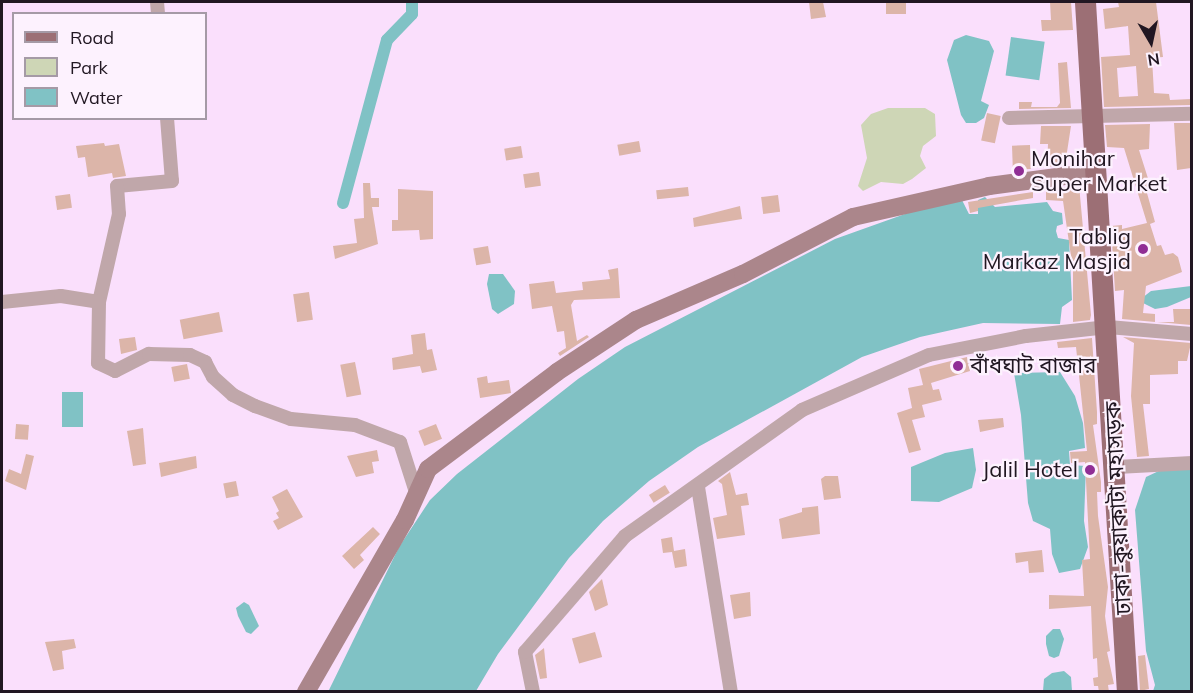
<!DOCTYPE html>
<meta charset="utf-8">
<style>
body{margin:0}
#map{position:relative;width:1193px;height:693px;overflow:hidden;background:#fadffc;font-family:Mulish,"Noto Sans Bengali",sans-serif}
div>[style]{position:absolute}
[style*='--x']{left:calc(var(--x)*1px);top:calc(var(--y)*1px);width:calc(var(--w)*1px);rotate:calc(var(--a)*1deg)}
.green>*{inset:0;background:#ced6b6}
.water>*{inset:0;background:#80c2c5;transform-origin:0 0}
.canal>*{height:12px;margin:-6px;padding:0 6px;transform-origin:6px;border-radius:6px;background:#80c2c5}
.building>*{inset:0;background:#dcb5a9;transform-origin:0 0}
.street>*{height:14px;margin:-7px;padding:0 7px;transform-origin:7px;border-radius:7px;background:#c0a7aa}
.secondary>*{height:18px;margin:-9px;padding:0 9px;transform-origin:9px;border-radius:9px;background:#ab868b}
.primary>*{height:21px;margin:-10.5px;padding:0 10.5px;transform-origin:10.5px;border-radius:10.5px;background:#9c6f75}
.dots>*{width:16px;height:16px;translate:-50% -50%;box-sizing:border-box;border:3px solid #fdf2fe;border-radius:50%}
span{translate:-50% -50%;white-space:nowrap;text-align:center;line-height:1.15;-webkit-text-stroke:4.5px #fdf2fe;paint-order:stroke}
.poi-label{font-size:22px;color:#211722}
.left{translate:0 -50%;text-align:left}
.right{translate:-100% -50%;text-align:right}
.street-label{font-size:22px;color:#211722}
.frame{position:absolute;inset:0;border:3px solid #211722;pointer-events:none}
.legend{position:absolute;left:12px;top:12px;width:195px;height:108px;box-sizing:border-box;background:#fdf2fe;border:2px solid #a59aa6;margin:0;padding:8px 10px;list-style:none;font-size:18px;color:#211722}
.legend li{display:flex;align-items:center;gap:12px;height:30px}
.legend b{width:30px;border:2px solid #a59aa6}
.north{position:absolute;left:1121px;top:12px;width:60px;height:60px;-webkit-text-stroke:4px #fdf2fe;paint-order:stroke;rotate:171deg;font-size:16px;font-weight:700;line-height:24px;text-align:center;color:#211722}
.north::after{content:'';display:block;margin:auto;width:21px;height:27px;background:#211722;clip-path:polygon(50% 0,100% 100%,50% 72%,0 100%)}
</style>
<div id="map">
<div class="green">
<div style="clip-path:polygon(888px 108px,925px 108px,935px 114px,936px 136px,923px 146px,920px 156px,926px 168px,912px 179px,903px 184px,881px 182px,863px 191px,858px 186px,867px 158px,861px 125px,871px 114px)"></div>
</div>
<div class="water">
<div style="clip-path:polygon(966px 35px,989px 41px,994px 51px,981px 101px,989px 105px,984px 118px,976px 123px,966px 123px,961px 115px,947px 60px,954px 40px)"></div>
<div style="left:1011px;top:37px;width:34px;height:39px;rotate:8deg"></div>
<div style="clip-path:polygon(985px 197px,995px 207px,1047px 202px,1053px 211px,1062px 213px,1063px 224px,1057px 226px,1056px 231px,1058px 238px,1069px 240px,1072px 300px,1062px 307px,1060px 324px,983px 323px,920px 337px,862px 357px,698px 447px,649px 481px,603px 521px,569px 558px,498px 654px,476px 691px,328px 692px,399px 547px,430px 500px,457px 474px,578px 379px,625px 347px,835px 239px,919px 209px,962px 200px,969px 214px,978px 214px,978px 200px)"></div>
<div style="clip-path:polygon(489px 274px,503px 274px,515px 291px,514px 304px,498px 314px,492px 309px,487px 284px)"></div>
<div style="clip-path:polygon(1191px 286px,1191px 297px,1167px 307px,1155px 309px,1143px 303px,1142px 298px,1151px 291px)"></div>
<div style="clip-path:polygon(1060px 372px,1075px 396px,1083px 423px,1085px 448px,1069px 451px,1070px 465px,1086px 466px,1084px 521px,1088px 547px,1080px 569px,1059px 573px,1052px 554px,1050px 529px,1033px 521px,1028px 503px,1021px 415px,1014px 373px)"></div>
<div style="left:62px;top:392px;width:21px;height:35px"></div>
<div style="clip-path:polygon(973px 448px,976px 470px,972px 488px,939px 502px,911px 501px,911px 467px,945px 453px)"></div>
<div style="clip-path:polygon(1191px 466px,1191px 691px,1153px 691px,1155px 685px,1146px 651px,1135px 510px,1146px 477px,1163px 469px)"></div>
<div style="clip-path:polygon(244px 602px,249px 605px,259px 626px,251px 634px,246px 632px,238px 616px,236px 608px)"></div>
<div style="clip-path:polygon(1053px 629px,1060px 629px,1064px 639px,1059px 656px,1054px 658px,1049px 656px,1046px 644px,1046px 636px)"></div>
<div style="clip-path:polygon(1064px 671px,1071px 677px,1072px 691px,1043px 691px,1044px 679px,1052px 673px)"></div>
</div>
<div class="canal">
<div style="--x:343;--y:203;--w:169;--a:-74.9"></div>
<div style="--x:387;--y:40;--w:36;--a:-46"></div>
<div style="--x:412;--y:14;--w:12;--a:-90"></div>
</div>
<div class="building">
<div style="clip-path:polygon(809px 2px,823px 2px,826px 17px,811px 19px)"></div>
<div style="left:886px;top:2px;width:20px;height:12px"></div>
<div style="clip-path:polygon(1050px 2px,1071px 2px,1073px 30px,1042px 31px,1041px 20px,1051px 20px)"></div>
<div style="clip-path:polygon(evenodd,1118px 2px,1156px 2px,1163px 57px,1152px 58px,1154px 93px,1169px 94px,1170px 100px,1191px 99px,1191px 105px,1104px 107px,1101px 57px,1130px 55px,1128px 26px,1105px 29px,1103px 9px,1119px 7px,1118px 2px,1136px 66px,1138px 96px,1119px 97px,1117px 68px,1136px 66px)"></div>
<div style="clip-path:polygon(1067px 62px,1071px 108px,1019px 109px,1019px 102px,1032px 102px,1031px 107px,1057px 107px,1060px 103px,1058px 63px)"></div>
<div style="left:987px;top:113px;width:14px;height:28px;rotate:12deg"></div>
<div style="clip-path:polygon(1174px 123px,1191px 123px,1191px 168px,1177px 170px)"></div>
<div style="clip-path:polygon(1150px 124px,1149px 149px,1139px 150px,1152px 191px,1147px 193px,1155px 222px,1150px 224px,1157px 246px,1161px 245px,1165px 255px,1173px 253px,1178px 257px,1182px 272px,1146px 286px,1143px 313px,1155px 314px,1155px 322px,1122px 319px,1124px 290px,1115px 291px,1111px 226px,1122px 225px,1122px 229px,1147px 223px,1124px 148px,1107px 147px,1105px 125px)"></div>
<div style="clip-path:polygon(1041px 126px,1071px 126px,1065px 165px,1047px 167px,1048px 144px,1040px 144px)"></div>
<div style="left:639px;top:141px;width:11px;height:22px;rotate:80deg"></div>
<div style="clip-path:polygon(104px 143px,105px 146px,119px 144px,126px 176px,113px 178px,112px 173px,88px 177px,85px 157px,78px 158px,76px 146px)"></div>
<div style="left:1030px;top:145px;width:24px;height:18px;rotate:88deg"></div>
<div style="left:521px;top:146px;width:12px;height:17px;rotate:81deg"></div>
<div style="left:539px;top:172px;width:14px;height:16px;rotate:82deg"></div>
<div style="clip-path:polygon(363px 183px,370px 183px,371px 198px,379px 198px,379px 207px,372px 207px,378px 244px,335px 259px,333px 246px,357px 243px,354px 219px,364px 218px)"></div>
<div style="clip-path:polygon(1079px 185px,1091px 315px,1090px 320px,1073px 322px,1073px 270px,1063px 201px,1046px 200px,1046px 190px)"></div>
<div style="left:688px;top:187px;width:9px;height:32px;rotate:84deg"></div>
<div style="clip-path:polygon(398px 189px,433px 191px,433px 239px,420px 240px,419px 230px,392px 231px,392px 220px,398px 220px)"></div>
<div style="clip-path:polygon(1033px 192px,1033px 198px,978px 208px,978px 211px,970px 213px,968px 202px)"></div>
<div style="left:70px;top:194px;width:14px;height:15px;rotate:82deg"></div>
<div style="left:778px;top:195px;width:17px;height:17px;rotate:83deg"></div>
<div style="clip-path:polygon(740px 206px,742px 219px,694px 227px,693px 218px)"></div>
<div style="left:488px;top:246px;width:17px;height:15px;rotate:80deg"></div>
<div style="clip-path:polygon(618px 268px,620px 298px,574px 300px,571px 305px,577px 341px,587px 335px,589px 337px,560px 356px,558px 353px,566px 348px,564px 331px,557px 332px,552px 306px,532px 309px,529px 284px,554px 281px,556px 293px,583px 290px,582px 282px,610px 279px,608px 270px)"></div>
<div style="left:309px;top:292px;width:28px;height:16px;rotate:82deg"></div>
<div style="clip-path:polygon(1173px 309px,1191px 309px,1191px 325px,1157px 322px,1174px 322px)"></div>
<div style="left:219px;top:312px;width:20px;height:40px;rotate:79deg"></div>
<div style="clip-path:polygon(425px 333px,427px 350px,432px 349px,437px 370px,422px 373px,420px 366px,393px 370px,392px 358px,413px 354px,411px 335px)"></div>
<div style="clip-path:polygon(135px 337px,137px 350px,121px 354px,119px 339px)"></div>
<div style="clip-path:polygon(1123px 337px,1191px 343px,1187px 361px,1178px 361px,1178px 374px,1150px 375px,1150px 404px,1143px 404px,1149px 456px,1137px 457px,1131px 396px,1134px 343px)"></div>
<div style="clip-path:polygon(1092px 338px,1097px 412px,1097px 424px,1093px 425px,1101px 482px,1101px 492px,1097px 492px,1098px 516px,1108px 587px,1105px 616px,1110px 651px,1107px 652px,1114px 684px,1108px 685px,1109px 692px,1099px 692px,1098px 686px,1094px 686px,1093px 678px,1098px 677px,1097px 658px,1093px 659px,1091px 606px,1049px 609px,1049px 595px,1084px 596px,1082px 560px,1090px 559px,1085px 462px,1071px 463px,1070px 452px,1087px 451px,1076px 347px,1058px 348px,1057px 342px)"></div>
<div style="clip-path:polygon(967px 357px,970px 371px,931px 383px,933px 390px,939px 389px,942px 400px,922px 405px,925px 417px,912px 420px,921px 450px,909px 453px,897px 413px,912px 408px,908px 388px,923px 385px,919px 369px)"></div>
<div style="left:355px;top:362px;width:33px;height:15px;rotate:79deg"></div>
<div style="left:187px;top:364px;width:15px;height:16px;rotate:79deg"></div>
<div style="clip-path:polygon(487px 376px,488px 383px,509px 380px,511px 393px,480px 398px,477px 378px)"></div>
<div style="clip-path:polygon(1003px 418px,1004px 427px,980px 432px,978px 420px)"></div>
<div style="left:16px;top:424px;width:13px;height:15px;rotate:4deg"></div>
<div style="left:436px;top:424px;width:16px;height:19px;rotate:68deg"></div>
<div style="clip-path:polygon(143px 428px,146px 464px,133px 466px,127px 431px)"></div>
<div style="clip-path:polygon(377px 450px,379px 461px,372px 462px,374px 473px,356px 477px,347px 456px)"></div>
<div style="clip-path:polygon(26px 454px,34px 456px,26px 490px,5px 481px,9px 469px,21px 474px)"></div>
<div style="clip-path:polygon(196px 456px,197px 468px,161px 477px,159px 463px)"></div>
<div style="clip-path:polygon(730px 472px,736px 495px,747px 493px,749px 505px,741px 506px,745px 535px,717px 539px,713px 518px,727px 515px,722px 484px,718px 481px)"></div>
<div style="clip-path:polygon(825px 476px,838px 476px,841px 498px,824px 500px,821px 479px)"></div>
<div style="left:236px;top:481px;width:15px;height:13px;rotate:79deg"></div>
<div style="left:665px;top:485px;width:9px;height:19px;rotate:58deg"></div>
<div style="clip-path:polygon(287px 489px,303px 517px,278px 530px,273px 521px,279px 518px,276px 513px,279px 511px,272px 497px)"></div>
<div style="clip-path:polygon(818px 506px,820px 534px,782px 539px,779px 519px,802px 512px,802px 508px)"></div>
<div style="clip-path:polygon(373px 527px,380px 534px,360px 555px,364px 560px,354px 569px,342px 556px)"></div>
<div style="clip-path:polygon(672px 537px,674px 551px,685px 549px,687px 566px,675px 568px,672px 552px,663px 553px,661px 539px)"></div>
<div style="clip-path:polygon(1042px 550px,1044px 572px,1029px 573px,1028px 561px,1016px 563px,1015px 553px)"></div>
<div style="clip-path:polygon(602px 579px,608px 605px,595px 611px,589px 592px)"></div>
<div style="clip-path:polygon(750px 592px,751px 616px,734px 619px,730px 595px)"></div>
<div style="left:595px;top:632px;width:26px;height:24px;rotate:74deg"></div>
<div style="clip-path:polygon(74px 639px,76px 648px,62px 651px,64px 669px,53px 671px,45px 642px)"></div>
<div style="clip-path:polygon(544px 648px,547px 678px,540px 679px,535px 655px)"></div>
<div style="clip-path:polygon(1145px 655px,1149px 689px,1140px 691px,1138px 656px)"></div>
</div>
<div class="street">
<div style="--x:157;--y:2;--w:12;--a:85"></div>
<div style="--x:167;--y:118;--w:63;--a:85.5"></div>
<div style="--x:172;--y:181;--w:55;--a:174.8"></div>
<div style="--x:117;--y:186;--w:28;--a:86"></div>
<div style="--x:119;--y:214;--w:90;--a:102.8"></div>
<div style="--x:99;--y:302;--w:61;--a:90.9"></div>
<div style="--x:98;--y:363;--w:19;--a:25"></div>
<div style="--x:115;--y:371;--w:38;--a:-27"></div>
<div style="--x:149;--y:354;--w:41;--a:1.4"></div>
<div style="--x:190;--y:355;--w:17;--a:25"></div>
<div style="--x:205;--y:362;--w:17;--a:62"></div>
<div style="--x:213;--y:377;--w:27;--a:42"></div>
<div style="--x:233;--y:395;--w:25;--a:27"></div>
<div style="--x:255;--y:406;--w:38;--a:20"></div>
<div style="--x:291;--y:419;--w:64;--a:5.4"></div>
<div style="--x:355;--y:425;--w:48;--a:20.7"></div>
<div style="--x:400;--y:442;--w:52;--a:72.3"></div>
<div style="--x:1009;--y:118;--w:183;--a:-1.3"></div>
<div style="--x:2;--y:302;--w:59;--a:-5.8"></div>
<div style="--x:61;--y:296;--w:38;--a:9"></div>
<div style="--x:1117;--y:467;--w:75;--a:-3.1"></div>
<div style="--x:698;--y:487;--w:208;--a:80.9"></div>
<div style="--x:533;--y:692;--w:41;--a:-101.3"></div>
<div style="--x:525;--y:652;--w:153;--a:-49.2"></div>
<div style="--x:625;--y:536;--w:217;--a:-35.4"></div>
<div style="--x:802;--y:410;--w:138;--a:-23.4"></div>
<div style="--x:929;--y:355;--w:99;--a:-11.1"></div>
<div style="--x:1026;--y:336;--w:82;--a:-6.3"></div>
<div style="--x:1108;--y:327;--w:84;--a:4.8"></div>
</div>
<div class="secondary">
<div style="--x:306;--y:692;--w:198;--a:-60.1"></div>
<div style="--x:405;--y:520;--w:56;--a:-65.7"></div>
<div style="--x:428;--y:469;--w:161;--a:-36.9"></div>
<div style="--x:557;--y:372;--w:95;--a:-33.4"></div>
<div style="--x:636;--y:320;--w:116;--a:-23.3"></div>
<div style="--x:743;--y:274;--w:124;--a:-27.4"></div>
<div style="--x:853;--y:217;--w:139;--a:-12.8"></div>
<div style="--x:989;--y:186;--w:107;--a:-7.5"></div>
</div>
<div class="primary">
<div style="--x:1085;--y:2;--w:691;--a:86.52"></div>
</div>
<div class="dots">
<div style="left:1019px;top:171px;background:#902e95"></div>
<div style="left:1143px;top:249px;background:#902e95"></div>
<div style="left:958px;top:366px;background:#902e95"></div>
<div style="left:1090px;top:470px;background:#902e95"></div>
</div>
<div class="poi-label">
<span class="left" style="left:1031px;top:171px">Monihar<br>Super Market</span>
<span class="right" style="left:1131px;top:249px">Tablig<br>Markaz Masjid</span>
<span class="left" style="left:970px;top:366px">বাঁধঘাট বাজার</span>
<span class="right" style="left:1078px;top:470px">Jalil Hotel</span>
</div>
<div class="street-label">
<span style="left:1118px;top:508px;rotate:-93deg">ঢাকা-কুয়াকাটা মহাসড়ক</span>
</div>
<div class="frame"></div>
<ul class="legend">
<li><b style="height:8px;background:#9c6f75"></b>Road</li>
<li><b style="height:16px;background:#ced6b6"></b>Park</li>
<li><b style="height:16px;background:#80c2c5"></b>Water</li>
</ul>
<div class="north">N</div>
</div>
